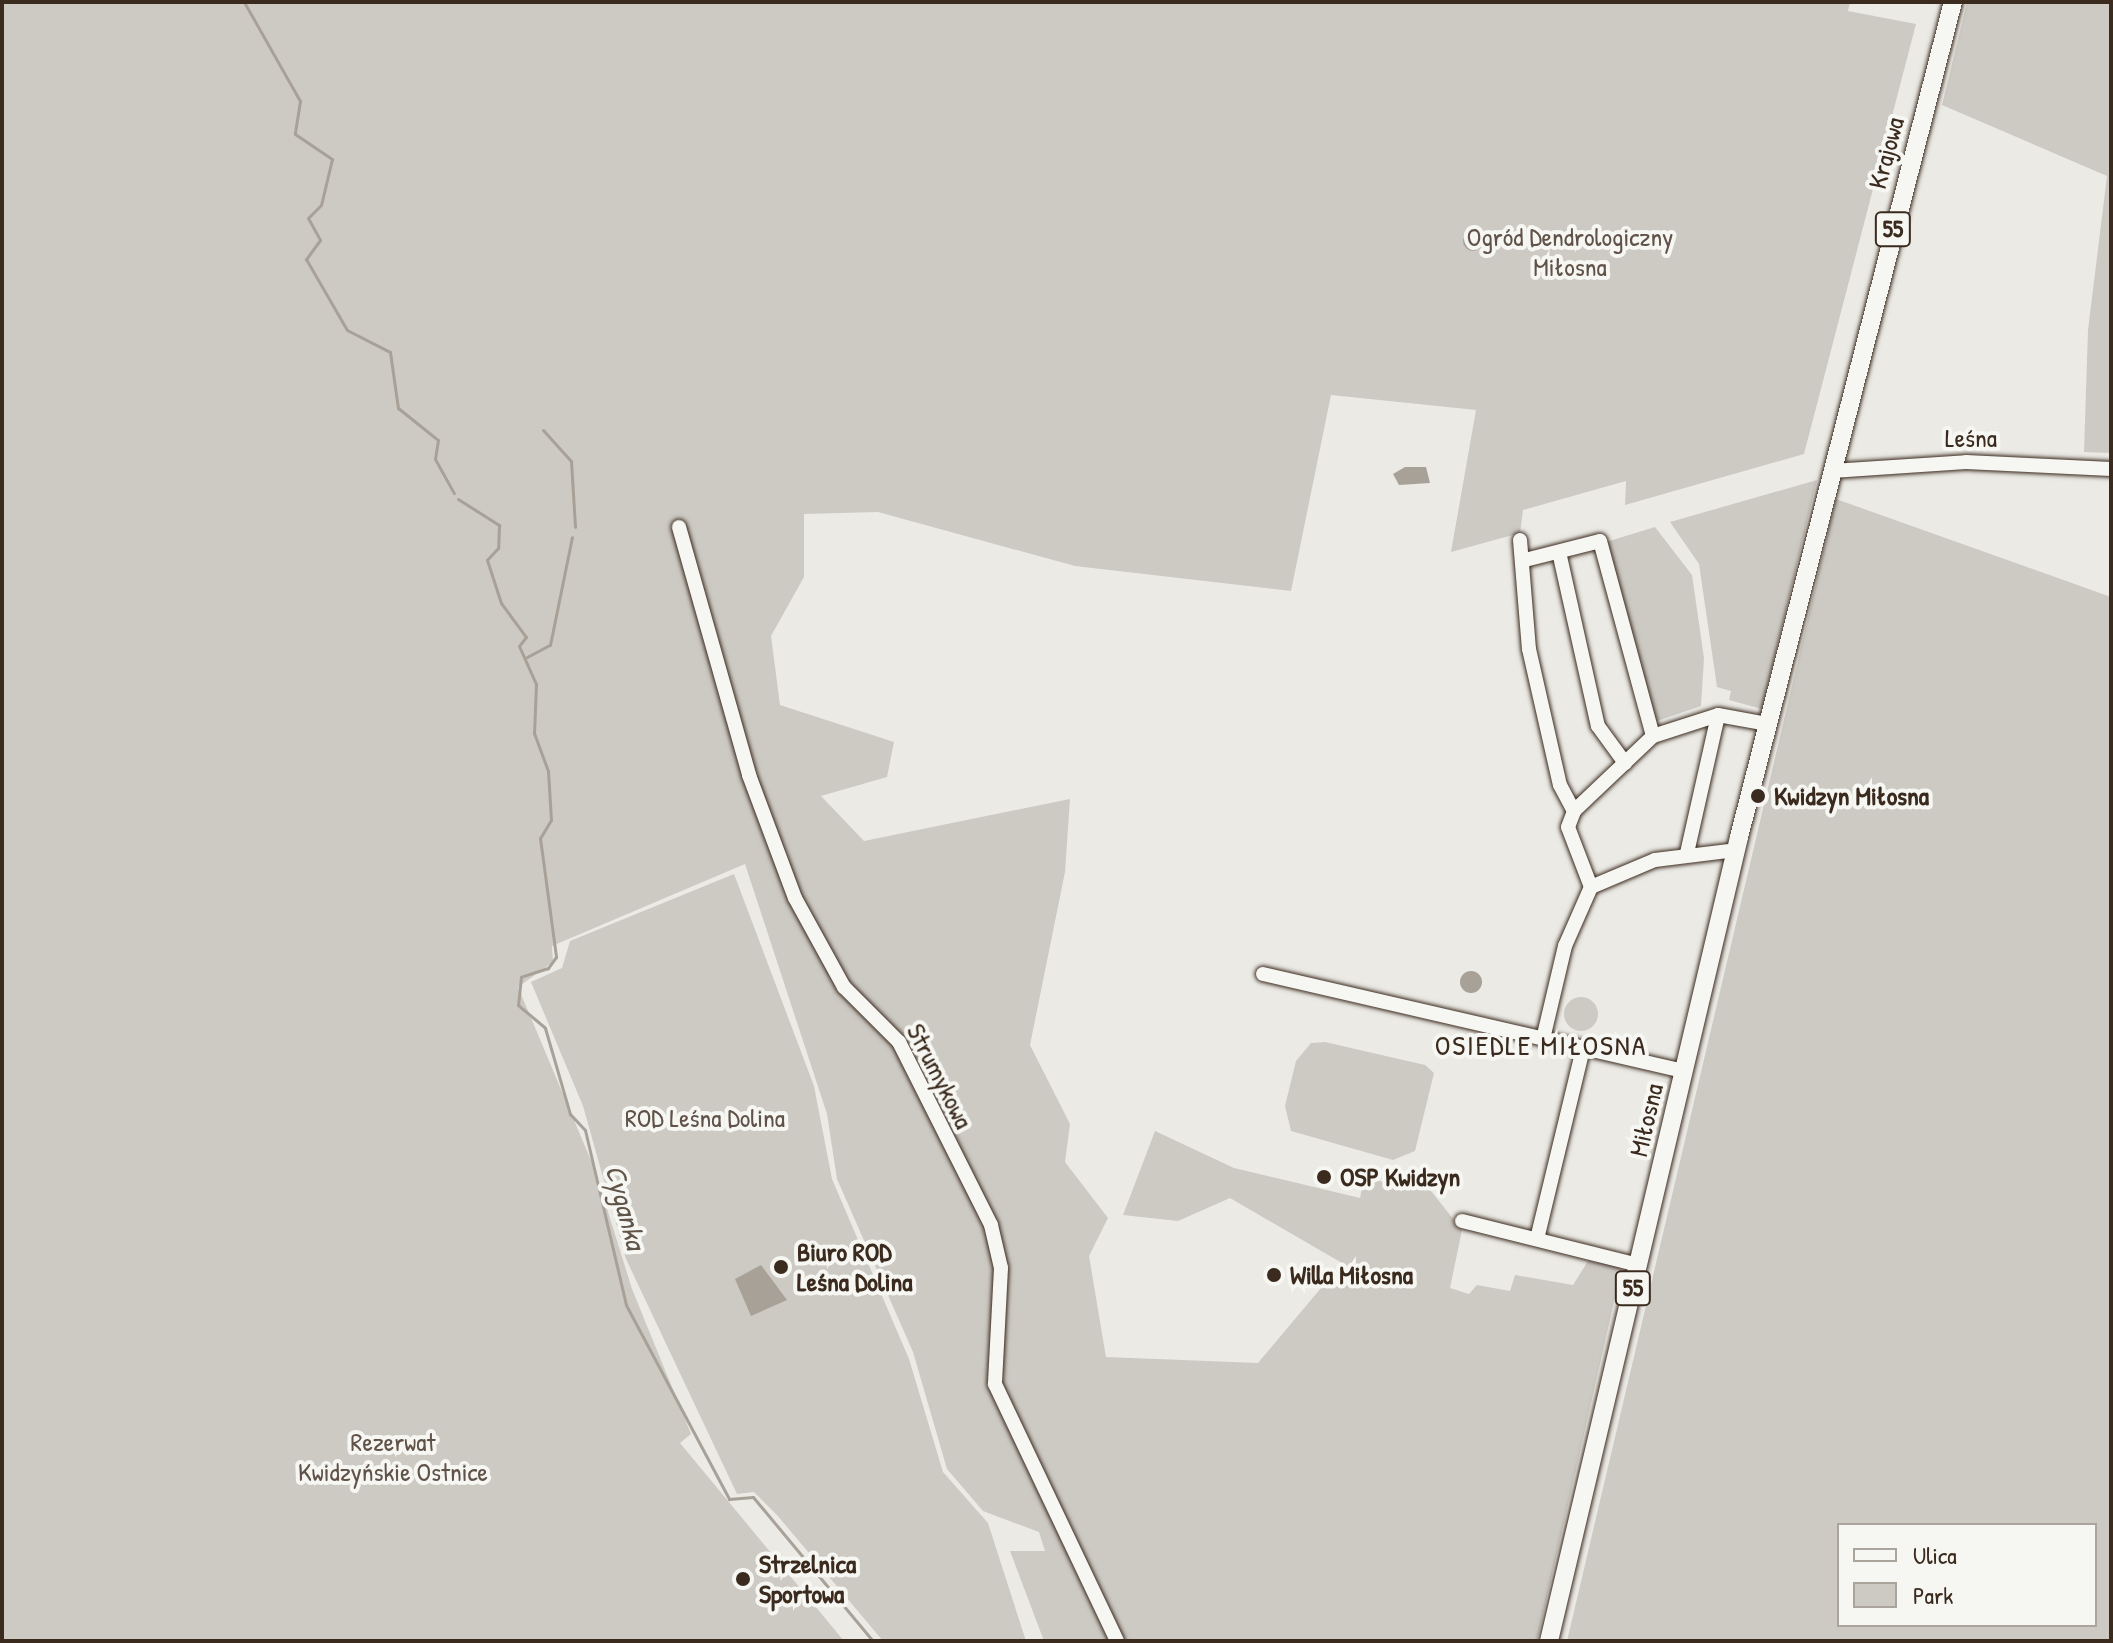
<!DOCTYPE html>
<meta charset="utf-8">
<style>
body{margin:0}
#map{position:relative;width:2113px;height:1643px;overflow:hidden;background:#ebeae5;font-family:"Patrick Hand",sans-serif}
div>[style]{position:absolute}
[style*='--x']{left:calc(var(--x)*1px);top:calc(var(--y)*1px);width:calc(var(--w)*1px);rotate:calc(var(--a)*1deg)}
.green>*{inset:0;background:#cdcac4}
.round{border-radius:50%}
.water>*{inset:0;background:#a8a198}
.stream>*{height:3px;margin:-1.5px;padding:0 1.5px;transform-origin:1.5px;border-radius:1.5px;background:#a8a198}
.roads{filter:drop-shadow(0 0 2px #3b2a1e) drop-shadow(0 0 2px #3b2a1e)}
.minor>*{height:14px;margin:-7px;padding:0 7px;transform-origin:7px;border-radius:7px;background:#f6f6f2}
.major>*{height:18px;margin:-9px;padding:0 9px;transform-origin:9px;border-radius:9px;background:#f6f6f2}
.dots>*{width:22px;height:22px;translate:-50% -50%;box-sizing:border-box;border:4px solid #f6f6f2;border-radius:50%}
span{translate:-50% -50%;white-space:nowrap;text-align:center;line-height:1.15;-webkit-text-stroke:8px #f6f6f2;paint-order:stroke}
.shield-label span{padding:2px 6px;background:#f6f6f2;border:2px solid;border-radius:6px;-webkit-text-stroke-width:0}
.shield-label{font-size:24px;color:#3b2a1e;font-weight:700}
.street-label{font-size:26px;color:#3b2a1e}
.park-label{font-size:26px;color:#605248}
.poi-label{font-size:26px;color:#3b2a1e;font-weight:700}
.left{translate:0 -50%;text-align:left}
.neighbourhood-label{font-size:28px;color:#3b2a1e;letter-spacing:2px}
.water-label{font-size:28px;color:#615449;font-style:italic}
.frame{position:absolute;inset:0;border:4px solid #3b2a1e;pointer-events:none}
.legend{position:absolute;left:1837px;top:1523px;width:260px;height:104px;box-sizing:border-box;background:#f6f6f2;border:2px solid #aba49d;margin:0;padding:10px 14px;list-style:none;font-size:24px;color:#3b2a1e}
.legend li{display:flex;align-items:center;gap:16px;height:40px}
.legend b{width:40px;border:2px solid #aba49d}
</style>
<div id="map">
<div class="green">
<div style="clip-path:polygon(2px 2px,1850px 2px,1848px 11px,1916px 24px,1804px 454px,1625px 505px,1626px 481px,1523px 510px,1520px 533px,1451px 552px,1476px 410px,1331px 395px,1291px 591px,1075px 566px,878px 512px,804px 514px,804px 577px,771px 636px,780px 705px,894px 742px,887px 777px,821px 796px,864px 841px,1070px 799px,1065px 872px,1030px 1045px,1070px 1124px,1065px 1162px,1108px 1218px,1089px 1256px,1106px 1357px,1258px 1363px,1342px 1263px,1230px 1198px,1178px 1221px,1123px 1215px,1155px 1131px,1234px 1168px,1360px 1198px,1364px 1178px,1431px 1191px,1462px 1230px,1450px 1288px,1469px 1294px,1477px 1285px,1510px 1291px,1515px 1275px,1573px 1285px,1588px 1261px,1622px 1267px,1537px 1641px,1044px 1641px,1010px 1551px,1045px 1551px,1039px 1532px,983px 1511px,947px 1469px,913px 1352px,837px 1179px,827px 1114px,745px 864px,552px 946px,553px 962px,518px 987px,595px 1170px,632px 1289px,691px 1434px,680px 1443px,844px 1641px,2px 1641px)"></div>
<div style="clip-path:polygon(1967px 2px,2111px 2px,2111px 453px,2084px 452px,2088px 330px,2107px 176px,1942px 105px)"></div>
<div style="clip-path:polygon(1817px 480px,1762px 709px,1729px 700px,1731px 691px,1717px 687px,1699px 564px,1670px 522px)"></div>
<div style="clip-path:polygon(evenodd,1836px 499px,2111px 597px,2111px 1641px,1567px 1641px,1836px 499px,1839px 1525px,2095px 1525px,2095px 1625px,1839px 1625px,1839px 1525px)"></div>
<div style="clip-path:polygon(1655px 527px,1692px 575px,1704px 658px,1701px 706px,1654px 722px,1606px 542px)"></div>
<div style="clip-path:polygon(734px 874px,814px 1086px,832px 1179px,909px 1359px,943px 1472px,988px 1523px,1026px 1641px,883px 1641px,777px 1515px,754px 1492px,737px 1494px,626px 1259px,583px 1106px,531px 982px,562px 968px,570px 941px)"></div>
<div class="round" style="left:1564px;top:997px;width:34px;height:34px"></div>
<div style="clip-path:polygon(1325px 1042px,1425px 1065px,1434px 1073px,1415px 1151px,1393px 1160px,1291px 1131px,1285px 1106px,1296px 1061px,1311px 1043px)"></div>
</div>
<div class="water">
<div class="round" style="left:1463px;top:231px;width:20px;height:20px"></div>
<div style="clip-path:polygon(1405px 467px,1426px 467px,1430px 483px,1399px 485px,1393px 474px)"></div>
<div class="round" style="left:1460px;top:971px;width:22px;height:22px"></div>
<div style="clip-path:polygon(761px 1265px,787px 1300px,751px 1316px,735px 1279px)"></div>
</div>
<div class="stream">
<div style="--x:244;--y:2;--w:114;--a:60.5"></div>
<div style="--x:300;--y:101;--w:33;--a:99"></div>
<div style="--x:295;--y:134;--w:45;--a:34"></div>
<div style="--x:332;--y:159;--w:47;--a:103.4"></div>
<div style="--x:321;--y:205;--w:18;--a:135"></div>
<div style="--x:308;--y:218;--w:25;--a:61"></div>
<div style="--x:320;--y:240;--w:24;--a:126"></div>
<div style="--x:306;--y:259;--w:82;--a:60"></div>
<div style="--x:347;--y:330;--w:48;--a:27.1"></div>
<div style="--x:390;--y:352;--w:57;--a:81.9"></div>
<div style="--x:398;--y:408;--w:51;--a:38.7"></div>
<div style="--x:438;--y:440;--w:19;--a:99"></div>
<div style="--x:435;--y:459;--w:39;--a:61"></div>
<div style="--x:543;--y:430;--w:42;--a:47.9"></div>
<div style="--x:571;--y:461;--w:66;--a:86.5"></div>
<div style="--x:458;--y:499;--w:49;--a:32.4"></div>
<div style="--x:499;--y:525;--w:23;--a:92"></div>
<div style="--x:498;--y:548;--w:16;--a:133"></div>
<div style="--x:487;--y:560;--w:45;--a:72"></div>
<div style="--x:501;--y:603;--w:42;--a:53.7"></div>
<div style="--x:526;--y:637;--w:11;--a:128"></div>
<div style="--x:519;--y:646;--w:42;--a:65.9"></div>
<div style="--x:536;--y:684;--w:49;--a:92.3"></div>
<div style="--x:534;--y:733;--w:40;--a:69.8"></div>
<div style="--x:548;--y:771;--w:49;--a:86.5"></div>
<div style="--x:551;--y:820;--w:21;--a:121"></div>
<div style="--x:540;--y:838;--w:120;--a:82.3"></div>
<div style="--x:556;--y:957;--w:14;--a:126"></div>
<div style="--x:548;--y:968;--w:28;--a:162"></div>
<div style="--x:521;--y:977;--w:28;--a:96"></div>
<div style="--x:518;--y:1005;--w:35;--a:40"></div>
<div style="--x:545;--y:1028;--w:90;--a:73.8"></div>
<div style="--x:570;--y:1114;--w:22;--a:47"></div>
<div style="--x:585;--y:1130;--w:180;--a:76.8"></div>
<div style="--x:626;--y:1305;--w:220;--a:62"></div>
<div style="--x:729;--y:1499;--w:24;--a:-5"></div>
<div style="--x:753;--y:1497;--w:187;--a:50.2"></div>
<div style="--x:527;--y:657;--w:26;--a:-28"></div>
<div style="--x:550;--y:645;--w:110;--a:-78.5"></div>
</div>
<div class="roads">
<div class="minor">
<div style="--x:1832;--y:471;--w:134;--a:-3.8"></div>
<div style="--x:1966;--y:462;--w:145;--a:2.8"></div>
<div style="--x:679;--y:527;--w:258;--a:74.2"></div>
<div style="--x:749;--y:775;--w:131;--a:69.5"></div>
<div style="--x:795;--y:898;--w:102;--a:61.2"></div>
<div style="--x:844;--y:987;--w:78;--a:45"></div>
<div style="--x:899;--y:1042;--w:205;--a:63.3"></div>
<div style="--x:991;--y:1225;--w:44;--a:76.9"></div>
<div style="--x:1001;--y:1268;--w:116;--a:93"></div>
<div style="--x:995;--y:1384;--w:284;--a:64.6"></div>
<div style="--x:1520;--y:540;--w:109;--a:85.3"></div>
<div style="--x:1529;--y:649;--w:139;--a:77.2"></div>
<div style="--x:1560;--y:785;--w:30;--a:62"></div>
<div style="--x:1559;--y:552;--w:178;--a:77.4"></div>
<div style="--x:1598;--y:726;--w:46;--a:53.9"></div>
<div style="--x:1525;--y:560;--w:77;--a:-14.2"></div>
<div style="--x:1600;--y:541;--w:202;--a:74.8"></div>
<div style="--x:1687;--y:853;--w:141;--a:-77.3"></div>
<div style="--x:1591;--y:887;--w:64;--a:-111"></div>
<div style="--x:1568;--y:827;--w:17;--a:-69"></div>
<div style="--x:1574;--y:811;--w:109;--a:-43.5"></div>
<div style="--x:1653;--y:736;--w:68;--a:-17.9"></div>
<div style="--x:1718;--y:715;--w:51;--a:10.2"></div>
<div style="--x:1263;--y:974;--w:432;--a:13"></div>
<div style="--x:1543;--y:1039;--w:96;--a:-76.7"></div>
<div style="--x:1565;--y:946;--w:64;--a:-66.2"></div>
<div style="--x:1591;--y:887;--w:69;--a:-22.9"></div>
<div style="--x:1655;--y:860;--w:83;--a:-7"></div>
<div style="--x:1462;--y:1221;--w:181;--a:14"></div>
<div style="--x:1537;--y:1239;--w:195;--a:-76.4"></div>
</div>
<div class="major">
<div style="--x:1549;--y:1641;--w:826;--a:-76.7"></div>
<div style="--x:1739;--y:837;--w:862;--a:-75.63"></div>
</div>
</div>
<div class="dots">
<div style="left:1758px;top:796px;background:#3b2a1e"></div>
<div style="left:1324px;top:1177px;background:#3b2a1e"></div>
<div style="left:781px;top:1267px;background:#3b2a1e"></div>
<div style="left:1274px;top:1275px;background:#3b2a1e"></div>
<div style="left:743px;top:1579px;background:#3b2a1e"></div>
</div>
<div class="shield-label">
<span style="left:1893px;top:229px">55</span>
<span style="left:1633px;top:1288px">55</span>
</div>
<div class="street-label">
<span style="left:1886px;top:153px;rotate:-75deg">Krajowa</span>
<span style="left:1971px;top:438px">Leśna</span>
<span style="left:940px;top:1076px;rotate:63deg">Strumykowa</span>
<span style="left:1646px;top:1120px;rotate:-77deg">Miłosna</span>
</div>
<div class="park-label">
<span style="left:1570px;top:252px">Ogród Dendrologiczny<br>Miłosna</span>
<span style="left:705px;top:1118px">ROD Leśna Dolina</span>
<span style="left:393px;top:1457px">Rezerwat<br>Kwidzyńskie Ostnice</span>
</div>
<div class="poi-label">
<span class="left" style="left:1774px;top:796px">Kwidzyn Miłosna</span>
<span class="left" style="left:1340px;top:1177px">OSP Kwidzyn</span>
<span class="left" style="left:797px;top:1267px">Biuro ROD<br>Leśna Dolina</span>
<span class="left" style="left:1290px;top:1275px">Willa Miłosna</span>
<span class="left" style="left:759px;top:1579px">Strzelnica<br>Sportowa</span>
</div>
<div class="neighbourhood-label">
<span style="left:1541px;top:1045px">OSIEDLE MIŁOSNA</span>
</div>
<div class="water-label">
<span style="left:626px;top:1207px;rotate:75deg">Cyganka</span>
</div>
<div class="frame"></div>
<ul class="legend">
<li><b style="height:10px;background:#f6f6f2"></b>Ulica</li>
<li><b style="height:22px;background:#cdcac4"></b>Park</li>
</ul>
</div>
